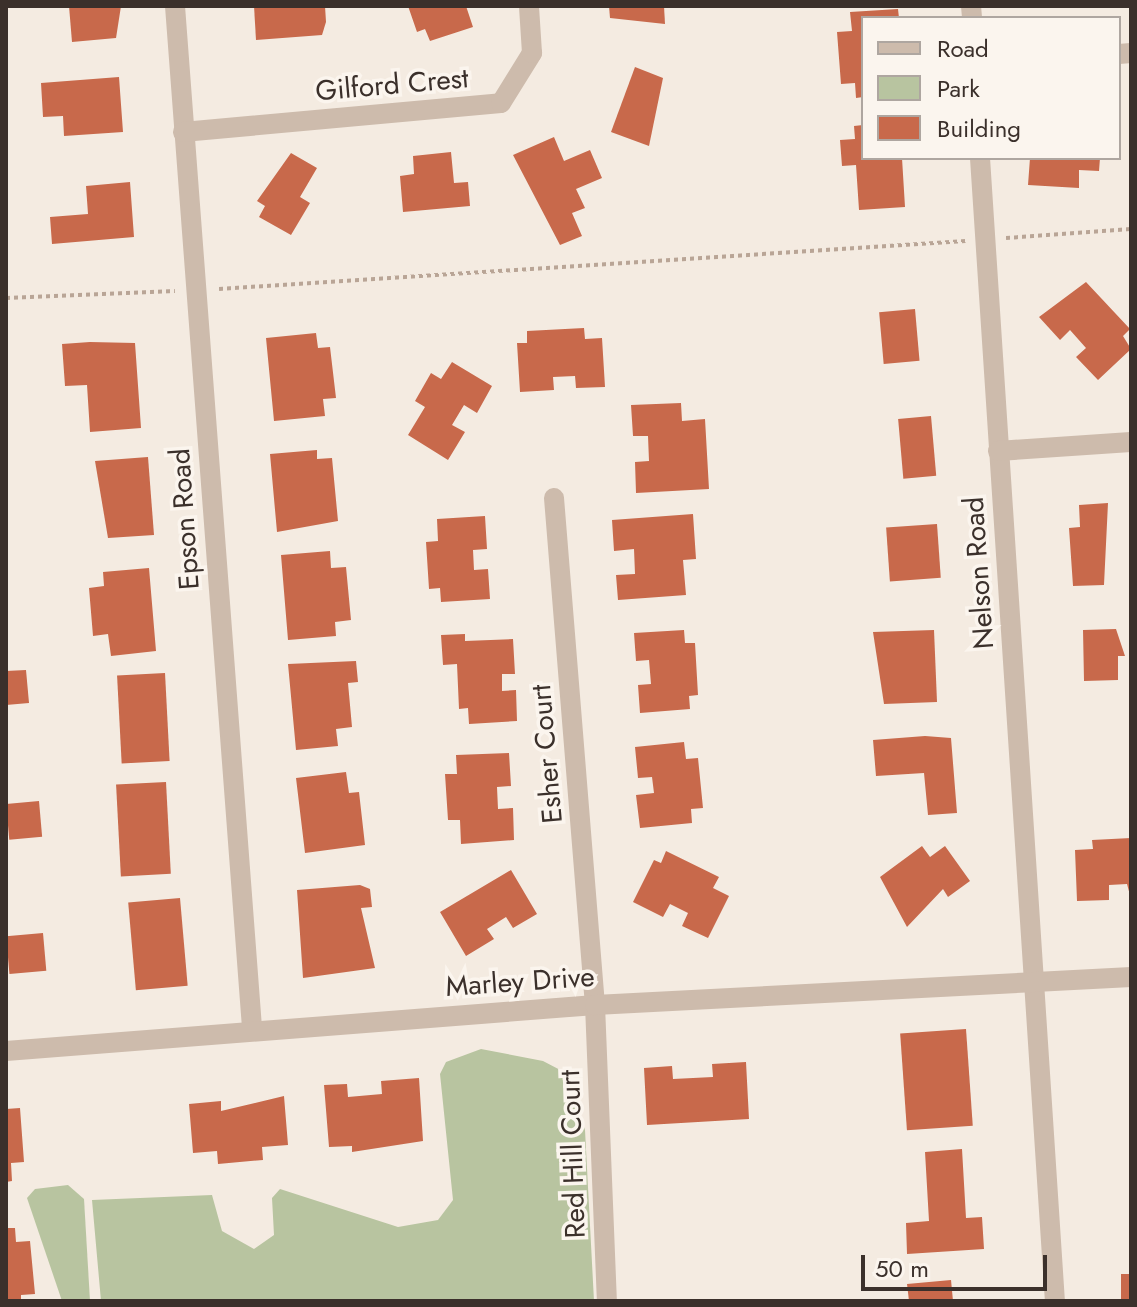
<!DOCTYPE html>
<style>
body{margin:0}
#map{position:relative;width:1137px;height:1307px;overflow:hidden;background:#f4ebe1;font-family:Jost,sans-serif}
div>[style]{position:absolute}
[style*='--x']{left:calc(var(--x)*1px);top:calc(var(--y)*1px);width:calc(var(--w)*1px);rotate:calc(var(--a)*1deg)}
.green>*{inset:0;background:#b8c4a0}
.building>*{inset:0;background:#c8694b;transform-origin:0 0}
.path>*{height:4px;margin-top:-2px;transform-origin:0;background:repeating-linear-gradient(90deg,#b9a596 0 4px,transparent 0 8px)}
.minor>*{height:20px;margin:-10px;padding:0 10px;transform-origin:10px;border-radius:10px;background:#cdbbac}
span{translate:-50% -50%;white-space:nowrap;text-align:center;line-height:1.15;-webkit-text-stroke:7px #fbf5ee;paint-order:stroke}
.street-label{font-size:28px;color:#3b302b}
.frame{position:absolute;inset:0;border:8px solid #3b302b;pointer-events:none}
.legend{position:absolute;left:861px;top:16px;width:260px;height:144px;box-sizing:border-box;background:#fbf5ee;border:2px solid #aea6a0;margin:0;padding:10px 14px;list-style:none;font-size:24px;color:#3b302b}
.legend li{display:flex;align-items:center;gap:16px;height:40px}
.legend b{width:40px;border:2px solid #aea6a0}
.scale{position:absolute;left:861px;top:1255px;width:186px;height:36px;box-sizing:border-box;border:4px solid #3b302b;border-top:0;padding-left:10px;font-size:24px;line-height:28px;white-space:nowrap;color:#3b302b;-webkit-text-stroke:6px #fbf5ee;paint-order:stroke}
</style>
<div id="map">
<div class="green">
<div style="clip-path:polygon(481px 1049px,543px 1061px,566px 1073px,585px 1130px,594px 1301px,101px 1301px,92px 1200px,212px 1195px,222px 1231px,254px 1249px,274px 1235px,272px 1198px,280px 1189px,398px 1227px,438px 1220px,453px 1200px,440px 1074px,446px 1062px)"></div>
<div style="clip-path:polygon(68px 1185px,84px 1199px,90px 1301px,62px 1301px,27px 1198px,35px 1189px)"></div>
</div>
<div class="building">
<div style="clip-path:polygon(69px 6px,121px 6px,116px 38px,72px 42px)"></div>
<div style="clip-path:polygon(254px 6px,325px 6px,326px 22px,322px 35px,256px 40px)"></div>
<div style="clip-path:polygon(408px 6px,466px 6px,473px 27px,430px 41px,425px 29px,417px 32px)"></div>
<div style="clip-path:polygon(609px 6px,664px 6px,665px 24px,610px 18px)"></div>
<div style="clip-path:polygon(898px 9px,899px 18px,863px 18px,863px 97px,856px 98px,855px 83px,841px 84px,837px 32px,852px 31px,850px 12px)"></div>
<div style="clip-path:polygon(635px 67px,663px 78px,649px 146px,611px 132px)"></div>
<div style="clip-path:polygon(119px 77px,123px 132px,64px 136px,63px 116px,43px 117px,41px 83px)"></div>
<div style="clip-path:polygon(863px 125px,863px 158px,902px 158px,905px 207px,859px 210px,856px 165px,842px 166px,840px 140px,855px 139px,854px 126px)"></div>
<div style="clip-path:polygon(554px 137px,564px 161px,590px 150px,602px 178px,576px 189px,585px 208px,572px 213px,582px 236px,560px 245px,513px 155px)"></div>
<div style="clip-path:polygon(451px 152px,454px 183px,468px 182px,470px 206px,403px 212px,400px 176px,414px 174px,413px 156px)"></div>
<div style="clip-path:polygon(291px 153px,317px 168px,300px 197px,310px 203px,291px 235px,259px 217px,265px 206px,257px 201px)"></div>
<div style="clip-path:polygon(1030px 158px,1100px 158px,1099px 171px,1079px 170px,1079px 188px,1028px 185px)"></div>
<div style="clip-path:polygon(130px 182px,134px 237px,52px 244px,50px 217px,88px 214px,86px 186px)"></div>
<div style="clip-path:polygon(1086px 282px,1130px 329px,1123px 336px,1131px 349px,1098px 380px,1076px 357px,1086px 348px,1070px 330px,1060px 340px,1039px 317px)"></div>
<div style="left:915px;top:309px;width:52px;height:36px;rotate:85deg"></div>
<div style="clip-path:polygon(584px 328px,585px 339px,602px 338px,605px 387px,576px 388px,575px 376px,553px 377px,554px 390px,520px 392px,517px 343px,527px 343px,527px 331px)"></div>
<div style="clip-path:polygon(316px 333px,318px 348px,330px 347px,336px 398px,323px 399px,325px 416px,274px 421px,266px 338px)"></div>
<div style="clip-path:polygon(90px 342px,135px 343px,141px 428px,90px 432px,87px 385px,65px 386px,62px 344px)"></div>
<div style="clip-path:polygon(452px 362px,492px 386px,477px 413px,464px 405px,452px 425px,465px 432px,448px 460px,408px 435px,425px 407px,415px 401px,431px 373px,441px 379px)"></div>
<div style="clip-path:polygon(681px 403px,682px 421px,705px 419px,709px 489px,636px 493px,635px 462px,649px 461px,648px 436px,633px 436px,631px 405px)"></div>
<div style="left:931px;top:416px;width:60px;height:33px;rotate:85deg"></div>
<div style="clip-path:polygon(317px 450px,317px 459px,332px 458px,338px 521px,277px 532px,270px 454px)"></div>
<div style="clip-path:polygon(148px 457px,154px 535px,108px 538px,95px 461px)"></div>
<div style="clip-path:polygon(1108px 503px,1104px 585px,1073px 586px,1069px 528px,1080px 527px,1079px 505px)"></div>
<div style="clip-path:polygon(693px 514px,696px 559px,683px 560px,686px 595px,618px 600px,616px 575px,635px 574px,634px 549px,614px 551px,612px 520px)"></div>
<div style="clip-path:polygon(485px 516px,487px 549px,473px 550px,474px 570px,488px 569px,490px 599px,441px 602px,440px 588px,429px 589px,426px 542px,438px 541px,437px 519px)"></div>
<div style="left:937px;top:524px;width:54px;height:51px;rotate:86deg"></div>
<div style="clip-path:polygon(330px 551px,331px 568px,346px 567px,351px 620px,335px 622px,336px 636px,288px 640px,281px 555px)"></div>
<div style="clip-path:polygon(149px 568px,156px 651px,111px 656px,108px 634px,93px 636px,89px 588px,104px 586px,103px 572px)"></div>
<div style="clip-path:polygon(1116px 629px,1125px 656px,1118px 656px,1118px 680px,1084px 681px,1083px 630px)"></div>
<div style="clip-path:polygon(684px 630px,685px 643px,695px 643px,698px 695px,689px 696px,690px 709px,640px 713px,638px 685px,651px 684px,649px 660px,636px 661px,634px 633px)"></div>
<div style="clip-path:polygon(934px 630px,937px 702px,884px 704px,873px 632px)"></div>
<div style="clip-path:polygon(465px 634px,465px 641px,513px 639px,515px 674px,502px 674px,502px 691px,516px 690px,517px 721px,469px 724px,468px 708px,459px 709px,457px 664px,443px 665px,441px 635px)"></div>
<div style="clip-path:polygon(356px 661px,358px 682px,348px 683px,352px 727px,336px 729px,338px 746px,296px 750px,288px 664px)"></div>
<div style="clip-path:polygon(26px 670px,29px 703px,6px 705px,6px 671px)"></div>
<div style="left:165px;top:673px;width:88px;height:48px;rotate:87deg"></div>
<div style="clip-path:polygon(925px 736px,951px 738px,957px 813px,928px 815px,924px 773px,876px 776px,873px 740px)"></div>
<div style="clip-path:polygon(684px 742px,686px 759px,698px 758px,703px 808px,691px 809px,692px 823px,640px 828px,636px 795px,654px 793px,652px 777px,638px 778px,635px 747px)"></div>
<div style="clip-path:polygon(509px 753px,511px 786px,497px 787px,498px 809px,513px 808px,514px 840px,461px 844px,460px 820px,448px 820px,445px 774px,457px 774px,456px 755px)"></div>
<div style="clip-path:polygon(346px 772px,349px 793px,359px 792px,365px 845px,305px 853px,296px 778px)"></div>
<div style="left:166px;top:782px;width:92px;height:50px;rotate:87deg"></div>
<div style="left:39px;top:801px;width:36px;height:33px;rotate:85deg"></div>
<div style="clip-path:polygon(1131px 838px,1131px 899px,1127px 884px,1109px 885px,1109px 900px,1077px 901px,1075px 850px,1093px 849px,1092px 840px)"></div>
<div style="clip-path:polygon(922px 846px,930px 857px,945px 846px,970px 881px,948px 897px,943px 889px,907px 927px,880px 877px)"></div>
<div style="clip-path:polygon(666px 851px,719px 877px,713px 888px,729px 896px,708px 938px,682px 926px,688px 913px,670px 904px,663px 917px,633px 902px,654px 860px,661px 863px)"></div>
<div style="clip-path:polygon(511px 870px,537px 914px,513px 928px,506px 917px,487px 929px,494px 939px,466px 956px,440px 912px)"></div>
<div style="clip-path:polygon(360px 885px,370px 889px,372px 907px,361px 908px,375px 968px,303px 978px,297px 890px)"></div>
<div style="left:180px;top:898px;width:88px;height:52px;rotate:85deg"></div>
<div style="left:43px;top:933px;width:38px;height:37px;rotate:85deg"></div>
<div style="left:966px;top:1029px;width:97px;height:66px;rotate:86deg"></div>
<div style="clip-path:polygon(746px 1062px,749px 1119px,647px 1125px,644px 1068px,672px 1066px,673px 1079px,713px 1077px,712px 1064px)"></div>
<div style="clip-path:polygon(419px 1078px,423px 1141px,352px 1152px,352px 1146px,329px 1147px,324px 1085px,347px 1084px,348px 1097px,382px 1094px,381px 1081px)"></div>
<div style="clip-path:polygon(284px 1096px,288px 1145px,262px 1147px,263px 1160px,218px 1164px,217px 1151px,193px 1153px,189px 1104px,221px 1101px,221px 1111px)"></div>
<div style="clip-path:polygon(20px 1108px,24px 1162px,11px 1163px,12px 1181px,6px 1182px,6px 1109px)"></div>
<div style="clip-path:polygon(962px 1149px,966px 1218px,982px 1217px,984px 1249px,907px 1254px,906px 1223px,929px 1221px,925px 1152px)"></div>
<div style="clip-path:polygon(6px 1228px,15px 1228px,16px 1242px,30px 1241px,35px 1294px,21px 1295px,21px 1301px,6px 1301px)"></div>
<div style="left:1121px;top:1274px;width:10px;height:27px"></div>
<div style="clip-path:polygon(951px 1280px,953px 1301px,909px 1301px,907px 1284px)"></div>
</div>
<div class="path">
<div style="--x:1006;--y:238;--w:125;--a:-4.1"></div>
<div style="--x:219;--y:289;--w:748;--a:-3.68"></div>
<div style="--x:6;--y:298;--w:169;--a:-2.4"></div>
</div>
<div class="minor">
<div style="--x:175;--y:6;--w:1025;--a:85.69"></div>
<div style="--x:971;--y:6;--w:12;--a:85"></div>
<div style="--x:1119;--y:54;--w:12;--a:-5"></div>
<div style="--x:183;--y:132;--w:319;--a:-5.2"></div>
<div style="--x:501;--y:103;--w:59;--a:-58.2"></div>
<div style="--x:532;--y:53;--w:47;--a:-93.7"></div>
<div style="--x:980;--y:158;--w:1145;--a:86.25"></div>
<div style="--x:998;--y:451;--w:133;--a:-3.9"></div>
<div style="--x:554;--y:498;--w:509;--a:85.38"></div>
<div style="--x:595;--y:1005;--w:296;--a:87.7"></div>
<div style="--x:6;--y:1051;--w:591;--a:-4.47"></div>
<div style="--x:595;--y:1005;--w:537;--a:-2.99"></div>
</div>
<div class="street-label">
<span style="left:392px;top:85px;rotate:-5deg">Gilford Crest</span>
<span style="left:185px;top:519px;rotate:-94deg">Epson Road</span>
<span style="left:979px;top:573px;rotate:-94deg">Nelson Road</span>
<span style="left:547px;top:754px;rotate:-95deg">Esher Court</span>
<span style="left:520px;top:982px;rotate:-4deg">Marley Drive</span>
<span style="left:573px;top:1154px;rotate:-92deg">Red Hill Court</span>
</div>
<div class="frame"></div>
<ul class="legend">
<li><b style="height:10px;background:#cdbbac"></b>Road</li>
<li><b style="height:22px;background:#b8c4a0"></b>Park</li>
<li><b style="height:22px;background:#c8694b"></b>Building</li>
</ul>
<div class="scale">50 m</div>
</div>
